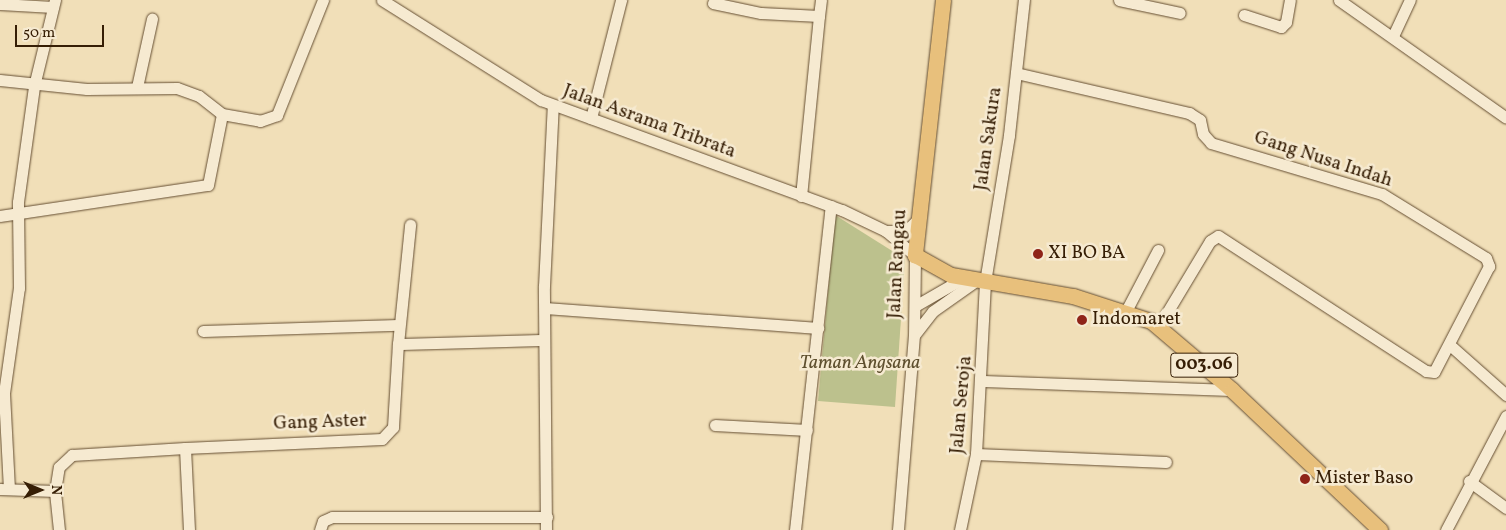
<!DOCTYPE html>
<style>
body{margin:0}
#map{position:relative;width:1506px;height:530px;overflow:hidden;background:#f1dfb8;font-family:Vollkorn,serif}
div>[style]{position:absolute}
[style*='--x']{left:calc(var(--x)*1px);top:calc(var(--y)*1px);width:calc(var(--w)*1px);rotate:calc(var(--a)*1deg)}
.green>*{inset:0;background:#bcc18d}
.roads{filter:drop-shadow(0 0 1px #654e32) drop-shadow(0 0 1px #654e32)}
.minor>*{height:11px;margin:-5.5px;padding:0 5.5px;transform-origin:5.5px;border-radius:5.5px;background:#f6ead1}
.major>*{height:15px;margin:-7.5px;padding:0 7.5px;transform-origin:7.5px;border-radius:7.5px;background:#e8c07c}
.dots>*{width:14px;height:14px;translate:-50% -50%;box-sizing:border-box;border:2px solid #f6ead1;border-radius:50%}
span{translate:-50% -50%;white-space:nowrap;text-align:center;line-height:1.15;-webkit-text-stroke:5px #f6ead1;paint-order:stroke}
.shield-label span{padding:1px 4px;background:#f6ead1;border:1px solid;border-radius:4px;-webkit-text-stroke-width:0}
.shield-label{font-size:18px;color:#361e05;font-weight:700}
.street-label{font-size:19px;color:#361e05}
.poi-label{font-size:19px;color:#361e05}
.left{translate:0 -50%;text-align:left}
.park-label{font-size:19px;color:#5e4f2e;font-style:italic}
.north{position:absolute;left:15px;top:465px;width:50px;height:50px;-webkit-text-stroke:4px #f6ead1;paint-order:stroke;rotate:90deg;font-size:14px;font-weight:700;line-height:20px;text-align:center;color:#361e05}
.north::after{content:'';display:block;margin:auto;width:18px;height:22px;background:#361e05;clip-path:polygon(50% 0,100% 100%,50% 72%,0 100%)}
.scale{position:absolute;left:15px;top:25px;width:89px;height:22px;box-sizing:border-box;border:2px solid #361e05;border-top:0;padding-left:6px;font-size:15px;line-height:18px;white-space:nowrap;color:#361e05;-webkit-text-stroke:4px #f6ead1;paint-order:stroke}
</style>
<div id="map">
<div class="green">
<div style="clip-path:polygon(835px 215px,905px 259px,895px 407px,818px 401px)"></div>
</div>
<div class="roads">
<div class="minor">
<div style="--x:382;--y:0;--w:188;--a:32.2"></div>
<div style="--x:541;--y:100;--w:320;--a:20.1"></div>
<div style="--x:842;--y:210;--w:49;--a:25.5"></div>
<div style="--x:886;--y:231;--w:38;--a:40"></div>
<div style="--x:915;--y:255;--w:80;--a:90.7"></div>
<div style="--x:914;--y:335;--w:196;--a:94.7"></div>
<div style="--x:1119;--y:0;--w:62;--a:12"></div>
<div style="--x:1339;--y:0;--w:204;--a:35.2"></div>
<div style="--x:713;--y:3;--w:49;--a:11.8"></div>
<div style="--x:761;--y:13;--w:58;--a:3"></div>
<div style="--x:819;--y:16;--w:181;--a:95.7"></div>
<div style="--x:0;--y:4;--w:53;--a:3.2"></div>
<div style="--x:1244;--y:15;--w:39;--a:18"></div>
<div style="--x:1281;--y:27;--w:7;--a:-45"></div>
<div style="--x:1286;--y:22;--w:22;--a:-80"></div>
<div style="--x:819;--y:16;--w:16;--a:-83"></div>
<div style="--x:1393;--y:36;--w:40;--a:-65"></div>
<div style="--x:1016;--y:73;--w:178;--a:13"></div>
<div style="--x:1189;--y:113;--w:13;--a:32"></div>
<div style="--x:1200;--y:120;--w:14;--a:78"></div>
<div style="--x:1203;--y:134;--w:12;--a:48"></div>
<div style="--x:1211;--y:143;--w:178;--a:16.6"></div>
<div style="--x:1382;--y:194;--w:122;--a:31.6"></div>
<div style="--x:1486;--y:258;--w:9;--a:69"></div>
<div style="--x:1489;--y:266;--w:119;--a:117.4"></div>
<div style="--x:1434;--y:372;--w:8;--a:-173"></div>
<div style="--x:1426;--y:371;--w:248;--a:-147"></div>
<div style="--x:1218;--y:236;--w:9;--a:148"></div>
<div style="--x:1210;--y:241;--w:99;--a:121"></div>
<div style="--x:0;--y:80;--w:87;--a:5.9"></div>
<div style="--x:87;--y:89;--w:90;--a:-0.6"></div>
<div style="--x:177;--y:88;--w:23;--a:20"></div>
<div style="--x:199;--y:96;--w:29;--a:38"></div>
<div style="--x:137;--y:87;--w:70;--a:-77.6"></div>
<div style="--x:591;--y:118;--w:122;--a:-75.7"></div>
<div style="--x:0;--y:216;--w:210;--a:-8.5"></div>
<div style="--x:208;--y:185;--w:72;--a:-78.8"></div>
<div style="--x:222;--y:114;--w:39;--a:10"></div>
<div style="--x:260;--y:121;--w:18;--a:-19"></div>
<div style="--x:277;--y:115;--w:124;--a:-68.2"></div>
<div style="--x:886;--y:231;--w:20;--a:0"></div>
<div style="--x:906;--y:231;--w:18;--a:-45"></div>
<div style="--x:915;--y:306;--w:58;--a:-30.1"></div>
<div style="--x:545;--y:308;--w:274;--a:4.2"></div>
<div style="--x:1126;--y:311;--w:69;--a:-62.3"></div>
<div style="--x:203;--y:331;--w:195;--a:-1.8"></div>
<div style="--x:915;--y:334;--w:29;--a:-52"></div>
<div style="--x:933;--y:311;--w:54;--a:-35.2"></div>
<div style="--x:398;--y:344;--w:120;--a:-84.2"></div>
<div style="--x:1451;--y:346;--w:74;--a:41.7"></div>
<div style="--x:982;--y:381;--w:250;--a:2.1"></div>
<div style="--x:715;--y:425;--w:92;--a:3.1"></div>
<div style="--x:976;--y:454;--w:190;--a:2.4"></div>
<div style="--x:1469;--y:481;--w:46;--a:36.1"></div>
<div style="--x:0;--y:489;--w:55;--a:2.1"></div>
<div style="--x:9;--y:489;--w:96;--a:-93"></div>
<div style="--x:4;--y:393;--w:106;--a:-81.9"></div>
<div style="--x:19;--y:288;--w:86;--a:-90.7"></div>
<div style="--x:18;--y:202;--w:117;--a:-82.1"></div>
<div style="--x:34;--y:86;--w:89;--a:-76.3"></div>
<div style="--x:59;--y:530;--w:39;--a:-96"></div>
<div style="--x:55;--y:491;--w:24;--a:-81"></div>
<div style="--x:59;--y:467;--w:18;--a:-43"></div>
<div style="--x:72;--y:455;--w:113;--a:-3.5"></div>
<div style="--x:189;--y:530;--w:82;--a:-92.8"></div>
<div style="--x:185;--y:448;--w:197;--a:-2.6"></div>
<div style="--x:382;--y:439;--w:16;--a:-47"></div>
<div style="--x:393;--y:427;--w:83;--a:-86.6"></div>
<div style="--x:398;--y:344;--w:146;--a:-1.6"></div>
<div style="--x:320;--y:530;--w:9;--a:-72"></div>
<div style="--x:323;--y:521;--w:10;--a:-24"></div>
<div style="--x:332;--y:517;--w:215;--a:0"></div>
<div style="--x:546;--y:530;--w:244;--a:-90.5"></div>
<div style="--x:544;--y:286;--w:181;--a:-87.2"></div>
<div style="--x:795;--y:530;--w:326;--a:-83.7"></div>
<div style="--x:960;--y:530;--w:78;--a:-78.1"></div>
<div style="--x:976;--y:454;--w:172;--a:-87"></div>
<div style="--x:985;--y:282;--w:149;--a:-80.7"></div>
<div style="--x:1009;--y:135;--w:136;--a:-83.7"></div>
<div style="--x:1446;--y:530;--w:129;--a:-62.2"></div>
</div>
<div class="major">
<div style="--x:943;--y:0;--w:257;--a:96.3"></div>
<div style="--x:915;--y:255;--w:41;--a:29.1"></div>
<div style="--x:951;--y:275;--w:124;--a:9.8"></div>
<div style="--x:1073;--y:296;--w:82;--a:17.8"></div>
<div style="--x:1151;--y:321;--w:106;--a:40.4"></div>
<div style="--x:1232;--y:390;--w:204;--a:43.4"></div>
</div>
</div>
<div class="dots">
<div style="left:1038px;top:254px;background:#8f2418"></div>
<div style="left:1082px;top:320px;background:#8f2418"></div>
<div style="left:1305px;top:479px;background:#8f2418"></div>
</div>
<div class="shield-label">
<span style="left:1204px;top:365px">003.06</span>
</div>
<div class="street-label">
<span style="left:649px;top:122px;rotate:20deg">Jalan Asrama Tribrata</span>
<span style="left:989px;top:139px;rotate:-82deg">Jalan Sakura</span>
<span style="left:1323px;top:160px;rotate:18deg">Gang Nusa Indah</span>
<span style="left:898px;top:264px;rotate:-87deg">Jalan Rangau</span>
<span style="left:962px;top:405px;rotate:-85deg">Jalan Seroja</span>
<span style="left:320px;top:423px;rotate:-2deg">Gang Aster</span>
</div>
<div class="poi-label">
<span class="left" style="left:1048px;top:254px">XI BO BA</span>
<span class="left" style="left:1092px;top:320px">Indomaret</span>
<span class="left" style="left:1315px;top:479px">Mister Baso</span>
</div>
<div class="park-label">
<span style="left:860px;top:364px">Taman Angsana</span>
</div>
<div class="north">N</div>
<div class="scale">50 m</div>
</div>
